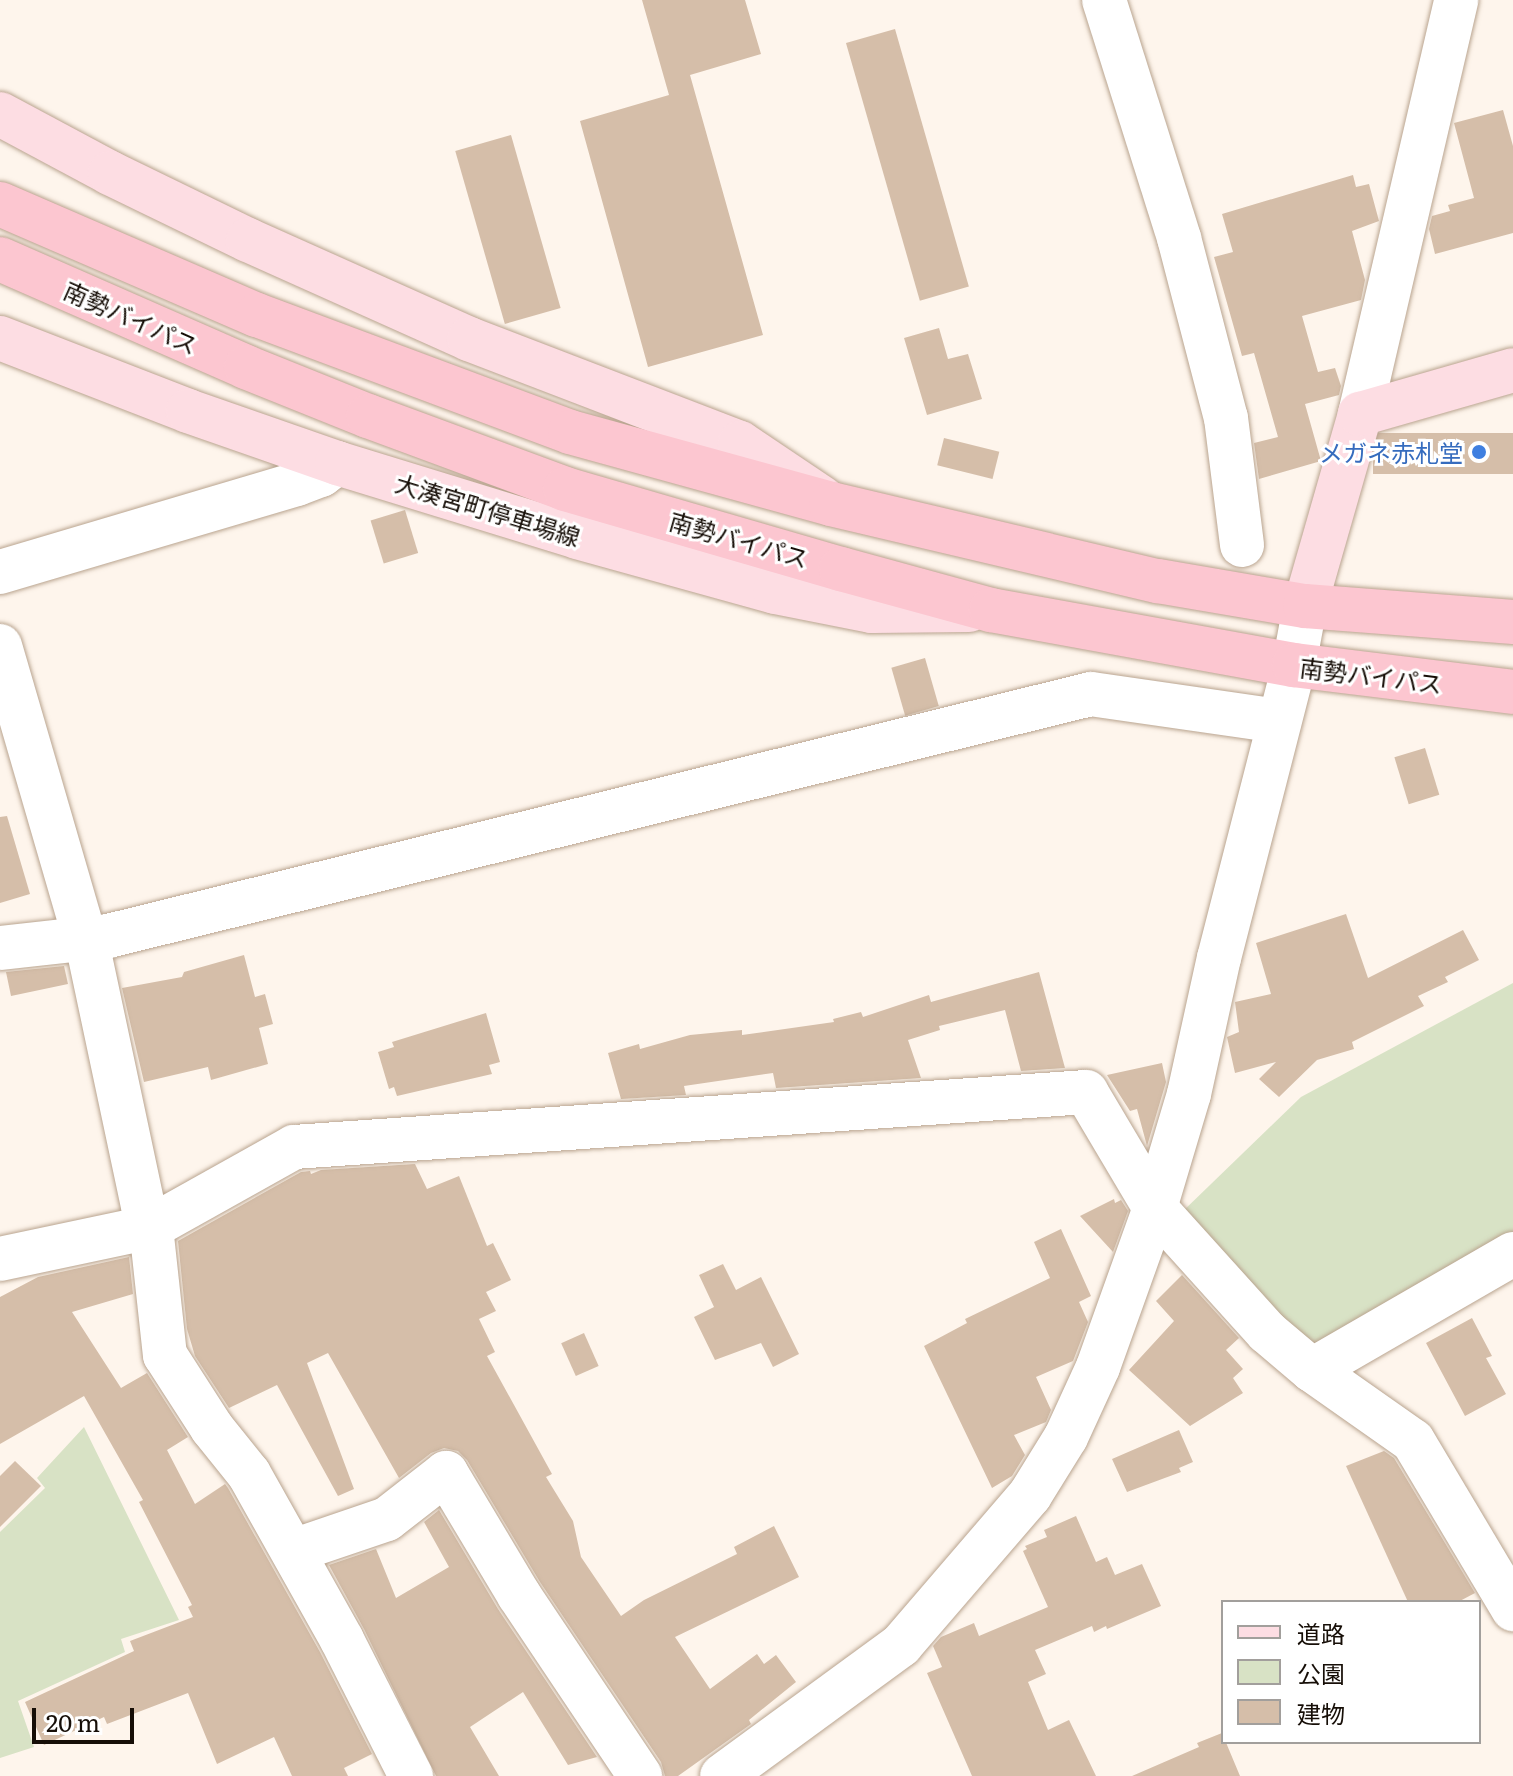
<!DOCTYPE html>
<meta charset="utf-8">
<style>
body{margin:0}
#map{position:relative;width:1513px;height:1776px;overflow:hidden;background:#fef5ec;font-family:Literata,"Noto Sans JP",serif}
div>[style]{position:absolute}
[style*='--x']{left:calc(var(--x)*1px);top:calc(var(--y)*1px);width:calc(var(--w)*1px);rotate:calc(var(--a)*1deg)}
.green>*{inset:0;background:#d8e2c5}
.building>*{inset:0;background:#d5bea9;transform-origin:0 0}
.roads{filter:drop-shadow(0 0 2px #b9a48f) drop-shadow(0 0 2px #b9a48f)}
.minor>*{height:44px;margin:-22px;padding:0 22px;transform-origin:22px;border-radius:22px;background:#fff}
.major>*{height:44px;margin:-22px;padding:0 22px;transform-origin:22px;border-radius:22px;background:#fddde3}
.highway>*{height:44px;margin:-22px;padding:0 22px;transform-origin:22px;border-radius:22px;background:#fcc6d0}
.dots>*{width:22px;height:22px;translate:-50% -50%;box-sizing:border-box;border:4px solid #fff;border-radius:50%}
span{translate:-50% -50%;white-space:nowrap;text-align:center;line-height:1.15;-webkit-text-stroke:6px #fff;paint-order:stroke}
.street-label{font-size:24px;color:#160e07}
.shop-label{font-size:24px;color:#366cbe}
.right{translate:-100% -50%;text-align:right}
.legend{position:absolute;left:1221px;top:1600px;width:260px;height:144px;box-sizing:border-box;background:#fff;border:2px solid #a29f9c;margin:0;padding:10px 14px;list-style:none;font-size:24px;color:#160e07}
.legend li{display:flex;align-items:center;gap:16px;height:40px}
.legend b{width:40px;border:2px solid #a29f9c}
.scale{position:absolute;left:32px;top:1708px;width:102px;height:36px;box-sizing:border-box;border:4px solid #160e07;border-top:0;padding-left:10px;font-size:24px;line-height:28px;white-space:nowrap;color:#160e07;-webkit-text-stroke:6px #fff;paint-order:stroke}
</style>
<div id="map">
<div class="green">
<div style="clip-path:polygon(1513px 983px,1513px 1240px,1324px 1353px,1300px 1346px,1180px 1214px,1301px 1097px)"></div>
<div style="clip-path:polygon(84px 1427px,179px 1620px,121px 1639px,125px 1652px,18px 1701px,34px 1747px,0 1758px,0 1532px,45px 1488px,37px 1478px)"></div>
</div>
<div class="building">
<div style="clip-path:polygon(642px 0,745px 0,761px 54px,690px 75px,763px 335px,648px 367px,580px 121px,669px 95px)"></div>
<div style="left:895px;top:29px;width:268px;height:51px;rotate:74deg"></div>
<div style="clip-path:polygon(1503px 110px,1513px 146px,1513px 233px,1435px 254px,1429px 229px,1432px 216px,1450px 211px,1448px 205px,1474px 198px,1454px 123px)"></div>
<div style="left:511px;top:135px;width:180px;height:58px;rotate:74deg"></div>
<div style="clip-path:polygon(1353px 175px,1356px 187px,1369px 184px,1379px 221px,1352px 231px,1365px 280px,1361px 300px,1302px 316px,1318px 372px,1335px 368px,1341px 386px,1339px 395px,1305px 404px,1321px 461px,1259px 479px,1254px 443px,1278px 437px,1254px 353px,1242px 356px,1214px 257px,1233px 252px,1222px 214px)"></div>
<div style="clip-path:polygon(939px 328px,948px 359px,968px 354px,982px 399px,927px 415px,904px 338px)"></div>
<div style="left:1513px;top:433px;width:41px;height:140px;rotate:90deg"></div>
<div style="left:944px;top:438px;width:57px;height:28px;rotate:14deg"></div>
<div style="left:405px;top:510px;width:45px;height:36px;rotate:73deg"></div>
<div style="left:925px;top:658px;width:50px;height:35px;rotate:74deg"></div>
<div style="left:1425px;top:748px;width:49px;height:32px;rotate:73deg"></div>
<div style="clip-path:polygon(7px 816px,30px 894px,0 903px,0 817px)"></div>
<div style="clip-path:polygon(1346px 914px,1368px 978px,1463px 930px,1479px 960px,1445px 977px,1448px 982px,1418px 996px,1424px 1006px,1352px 1042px,1354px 1049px,1317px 1060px,1279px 1097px,1259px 1079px,1276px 1062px,1235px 1073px,1227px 1037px,1239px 1032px,1235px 1002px,1271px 994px,1256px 943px)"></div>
<div style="clip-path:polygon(244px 955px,255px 997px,265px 994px,273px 1024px,259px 1028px,268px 1064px,211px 1080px,208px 1067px,144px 1082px,122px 988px,182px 977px,184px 972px)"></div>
<div style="clip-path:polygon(64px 966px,68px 984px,11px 996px,6px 972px)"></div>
<div style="clip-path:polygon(1039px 972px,1065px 1068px,1021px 1071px,1005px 1010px,939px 1026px,940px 1030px,908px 1040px,921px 1078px,776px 1088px,773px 1073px,684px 1086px,686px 1095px,621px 1099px,608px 1053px,639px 1044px,640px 1049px,690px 1035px,742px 1030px,742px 1035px,834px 1022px,833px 1019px,861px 1012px,863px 1017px,929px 995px,931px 1002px)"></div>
<div style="clip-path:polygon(486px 1013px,500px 1062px,489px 1065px,492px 1074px,397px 1096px,394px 1087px,389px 1089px,378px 1052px,394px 1047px,392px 1042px)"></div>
<div style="clip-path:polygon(1162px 1063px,1166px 1082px,1147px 1146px,1137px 1109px,1130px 1111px,1107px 1075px)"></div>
<div style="clip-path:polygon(415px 1164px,427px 1189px,459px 1176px,487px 1246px,493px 1243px,511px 1280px,486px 1292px,496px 1311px,479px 1319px,495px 1352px,487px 1356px,552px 1474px,546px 1477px,573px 1521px,581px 1557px,621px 1616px,644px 1600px,737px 1554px,734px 1547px,774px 1526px,799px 1577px,675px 1637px,710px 1689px,757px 1654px,764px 1664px,776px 1655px,796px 1682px,749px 1720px,751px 1724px,678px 1776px,665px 1776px,661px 1762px,540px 1582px,467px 1460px,458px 1451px,444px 1448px,431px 1453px,399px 1478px,328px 1353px,307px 1363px,354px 1489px,338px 1496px,277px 1385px,229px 1408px,195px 1356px,187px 1329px,178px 1241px,301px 1172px,310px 1171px,311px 1174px,321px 1170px)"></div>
<div style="clip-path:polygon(1114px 1199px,1115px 1203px,1121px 1200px,1128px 1211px,1113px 1252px,1080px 1216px)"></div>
<div style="clip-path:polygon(1061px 1229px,1091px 1296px,1079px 1302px,1088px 1322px,1073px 1361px,1036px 1377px,1051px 1410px,1046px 1422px,1014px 1435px,1025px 1455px,1012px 1476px,992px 1488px,924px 1346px,967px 1323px,965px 1319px,1050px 1278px,1034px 1242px)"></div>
<div style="clip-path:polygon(129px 1257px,133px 1294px,72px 1312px,121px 1388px,147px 1373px,188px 1437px,167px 1450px,195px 1504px,225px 1484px,228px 1488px,320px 1652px,372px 1754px,344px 1768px,348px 1776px,292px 1776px,274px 1737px,217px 1764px,188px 1693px,107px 1724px,104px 1717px,44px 1745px,25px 1702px,134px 1651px,130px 1641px,193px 1617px,188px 1607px,192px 1605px,139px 1502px,143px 1500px,84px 1396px,0 1444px,0 1297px,38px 1277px)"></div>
<div style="clip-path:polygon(723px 1264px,736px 1290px,761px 1277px,799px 1354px,773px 1367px,761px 1343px,715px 1360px,694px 1317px,714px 1307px,699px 1275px)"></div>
<div style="clip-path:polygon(1182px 1275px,1239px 1338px,1226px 1350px,1243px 1369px,1233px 1378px,1243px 1393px,1190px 1426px,1129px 1370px,1174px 1321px,1156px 1301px)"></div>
<div style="clip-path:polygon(1472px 1318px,1492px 1356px,1486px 1358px,1506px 1394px,1465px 1416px,1426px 1343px)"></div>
<div style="left:584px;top:1333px;width:36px;height:25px;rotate:66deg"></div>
<div style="clip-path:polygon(1179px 1430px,1193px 1462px,1179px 1468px,1181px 1472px,1127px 1492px,1112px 1459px)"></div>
<div style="clip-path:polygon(1384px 1451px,1394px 1458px,1475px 1593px,1458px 1602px,1408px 1602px,1346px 1466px)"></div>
<div style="clip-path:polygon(15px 1461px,41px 1486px,0 1527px,0 1476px)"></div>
<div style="clip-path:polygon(439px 1510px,498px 1609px,597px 1757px,568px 1765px,523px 1692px,470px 1727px,499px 1776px,436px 1776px,364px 1629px,329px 1565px,376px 1549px,396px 1598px,449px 1567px,424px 1522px)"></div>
<div style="clip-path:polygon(1076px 1516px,1096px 1562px,1107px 1557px,1115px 1575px,1142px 1564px,1161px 1606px,1107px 1629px,1106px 1626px,1094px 1632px,1092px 1626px,1035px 1650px,1046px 1674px,1028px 1682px,1048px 1730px,1069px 1720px,1096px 1776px,972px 1776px,927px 1673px,942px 1667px,933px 1646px,941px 1637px,974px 1623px,979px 1636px,1048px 1607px,1023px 1551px,1027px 1549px,1025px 1546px,1047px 1537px,1044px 1530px)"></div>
<div style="clip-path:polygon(1222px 1733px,1240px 1776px,1132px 1776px,1199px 1747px,1197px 1743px)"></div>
</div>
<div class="roads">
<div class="minor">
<div style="--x:1104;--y:0;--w:250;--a:72.5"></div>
<div style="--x:1179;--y:238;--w:186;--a:75.4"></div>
<div style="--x:1226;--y:418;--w:128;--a:82.8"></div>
<div style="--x:1360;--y:414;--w:425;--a:-76.9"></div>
<div style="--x:0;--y:572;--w:310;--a:-16.5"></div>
<div style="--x:297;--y:484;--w:26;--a:-21"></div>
<div style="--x:321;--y:475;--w:20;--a:-37"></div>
<div style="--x:0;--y:646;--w:319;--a:73.8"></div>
<div style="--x:89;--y:952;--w:259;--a:78"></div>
<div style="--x:143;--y:1205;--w:23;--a:70"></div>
<div style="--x:151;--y:1227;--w:129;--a:83.8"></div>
<div style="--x:165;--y:1355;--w:87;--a:57.2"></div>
<div style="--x:212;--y:1428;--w:59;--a:51.2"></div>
<div style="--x:249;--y:1474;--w:190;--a:60.7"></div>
<div style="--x:342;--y:1640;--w:153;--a:63.1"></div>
<div style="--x:0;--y:948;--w:109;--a:-6.3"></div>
<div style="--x:108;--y:936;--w:1012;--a:-13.83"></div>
<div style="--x:1091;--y:694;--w:190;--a:8.2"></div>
<div style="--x:0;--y:1259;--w:154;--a:-12"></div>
<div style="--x:151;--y:1227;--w:164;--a:-29.2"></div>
<div style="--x:294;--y:1147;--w:794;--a:-3.97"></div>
<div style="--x:1086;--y:1092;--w:135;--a:59.3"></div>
<div style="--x:1155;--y:1208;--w:167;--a:47.9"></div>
<div style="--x:1267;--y:1332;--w:59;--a:40.2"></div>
<div style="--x:1312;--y:1370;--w:123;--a:35.1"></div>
<div style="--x:1413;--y:1441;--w:196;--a:59.2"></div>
<div style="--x:1312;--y:1370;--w:232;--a:-30"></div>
<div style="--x:293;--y:1551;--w:99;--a:-18.8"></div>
<div style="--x:387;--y:1519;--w:75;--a:-37.9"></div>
<div style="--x:446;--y:1473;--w:142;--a:59.1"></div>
<div style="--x:519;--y:1595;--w:218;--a:56.2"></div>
<div style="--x:722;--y:1776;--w:222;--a:-36.2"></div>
<div style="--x:901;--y:1645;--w:198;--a:-49.3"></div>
<div style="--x:1030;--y:1495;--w:68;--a:-58.2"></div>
<div style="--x:1066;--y:1437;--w:77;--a:-65.4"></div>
<div style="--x:1098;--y:1367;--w:169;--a:-70.3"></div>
<div style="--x:1155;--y:1208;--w:119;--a:-73.4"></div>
<div style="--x:1189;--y:1094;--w:139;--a:-77.6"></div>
<div style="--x:1219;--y:958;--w:302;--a:-75.6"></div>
<div style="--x:1294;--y:665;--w:60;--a:-79.4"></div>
</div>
<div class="major">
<div style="--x:0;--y:114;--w:125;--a:28.2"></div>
<div style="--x:110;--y:173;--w:153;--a:25.9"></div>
<div style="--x:248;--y:240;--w:242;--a:24.1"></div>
<div style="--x:469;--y:339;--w:290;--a:21"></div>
<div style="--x:740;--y:443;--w:99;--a:33.9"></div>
<div style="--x:0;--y:338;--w:202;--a:21.2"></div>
<div style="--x:188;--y:411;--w:158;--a:19.2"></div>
<div style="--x:337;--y:463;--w:251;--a:17.1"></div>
<div style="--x:577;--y:537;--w:205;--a:15.5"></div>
<div style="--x:775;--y:592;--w:99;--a:11.1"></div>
<div style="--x:872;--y:611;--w:97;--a:-0.6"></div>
<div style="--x:1305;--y:606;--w:200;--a:-74"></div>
<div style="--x:1360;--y:414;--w:159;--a:-16"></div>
</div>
<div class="highway">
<div style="--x:0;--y:204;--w:280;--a:23.4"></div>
<div style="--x:257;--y:315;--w:334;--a:20.5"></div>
<div style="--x:570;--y:432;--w:271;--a:15.4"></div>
<div style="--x:831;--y:504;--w:336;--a:13.3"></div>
<div style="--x:1158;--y:581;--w:149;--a:9.7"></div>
<div style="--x:1305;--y:606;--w:209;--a:4.4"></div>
<div style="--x:0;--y:259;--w:269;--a:23.7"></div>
<div style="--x:246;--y:367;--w:131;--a:21.9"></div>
<div style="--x:368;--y:416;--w:210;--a:20.3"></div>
<div style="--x:565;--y:489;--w:287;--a:16.2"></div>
<div style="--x:841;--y:569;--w:156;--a:15.3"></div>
<div style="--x:991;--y:610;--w:308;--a:10.3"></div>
<div style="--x:1294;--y:665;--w:221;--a:7"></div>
</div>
</div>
<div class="dots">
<div style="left:1479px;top:452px;background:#3f7fe0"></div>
</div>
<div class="street-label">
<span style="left:131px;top:317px;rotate:24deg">南勢バイパス</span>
<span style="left:488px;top:509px;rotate:17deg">大湊宮町停車場線</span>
<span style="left:739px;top:539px;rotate:16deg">南勢バイパス</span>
<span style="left:1371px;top:675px;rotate:7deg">南勢バイパス</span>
</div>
<div class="shop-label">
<span class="right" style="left:1463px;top:452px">メガネ赤札堂</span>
</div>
<ul class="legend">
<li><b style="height:10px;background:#fddde3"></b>道路</li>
<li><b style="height:22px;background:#d8e2c5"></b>公園</li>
<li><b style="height:22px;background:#d5bea9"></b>建物</li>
</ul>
<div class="scale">20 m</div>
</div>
